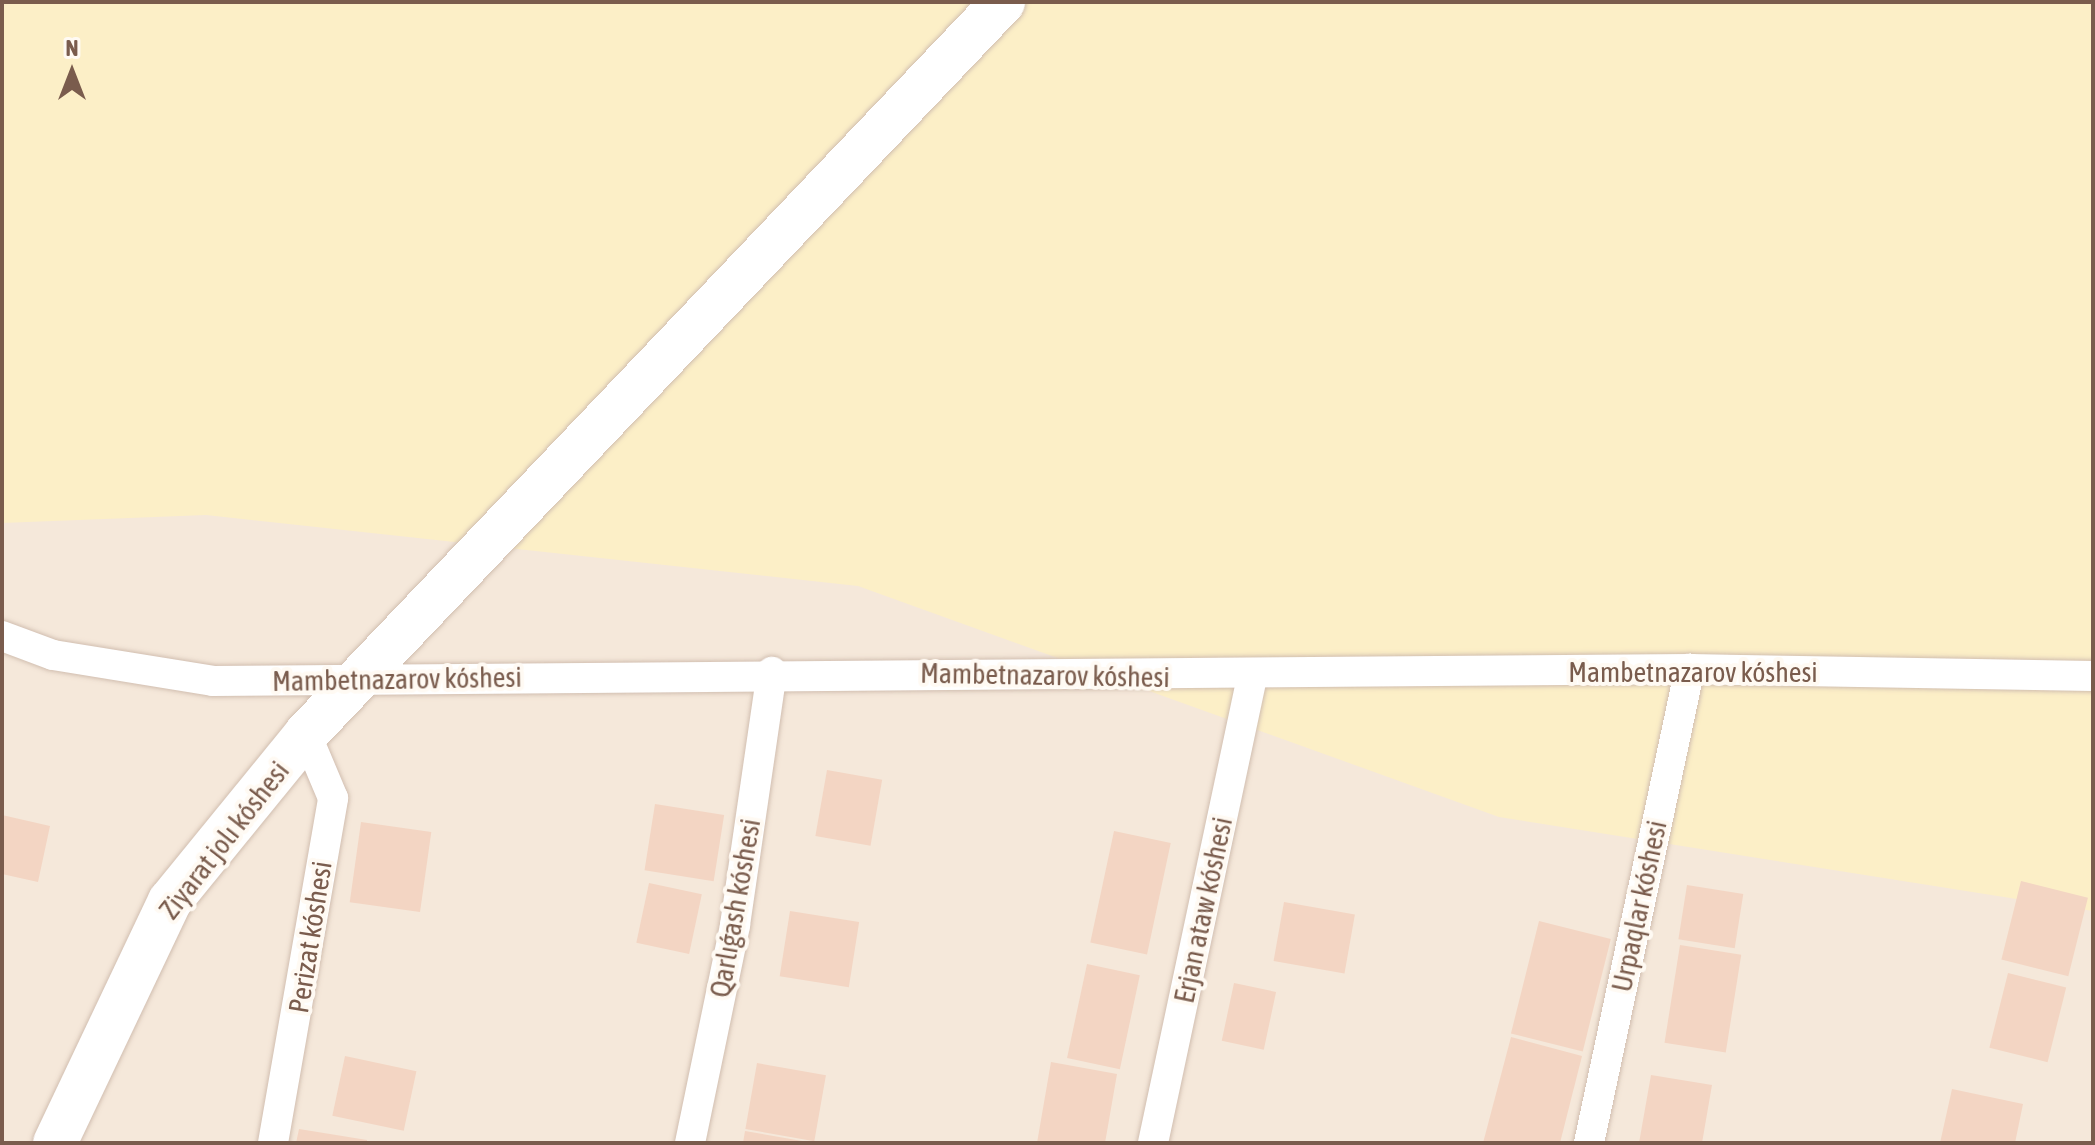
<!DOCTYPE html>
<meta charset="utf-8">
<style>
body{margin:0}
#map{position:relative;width:2095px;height:1145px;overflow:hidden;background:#fdf6ec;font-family:"Asap Condensed",sans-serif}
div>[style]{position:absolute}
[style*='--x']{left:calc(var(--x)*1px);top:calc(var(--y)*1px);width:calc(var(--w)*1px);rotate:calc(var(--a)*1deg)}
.residential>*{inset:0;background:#f5e8da;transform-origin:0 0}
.sand>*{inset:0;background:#fcefc7}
.building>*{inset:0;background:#f3d5c3;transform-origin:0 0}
.roads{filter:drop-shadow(0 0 2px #d1beb0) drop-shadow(0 0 2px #d1beb0)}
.street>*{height:30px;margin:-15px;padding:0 15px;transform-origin:15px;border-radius:15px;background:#fff}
.secondary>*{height:44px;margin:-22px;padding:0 22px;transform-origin:22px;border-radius:22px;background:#fff}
span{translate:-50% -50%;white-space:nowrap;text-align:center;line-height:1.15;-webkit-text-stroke:8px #fffaf3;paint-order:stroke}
.street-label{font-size:28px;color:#7a5c4d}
.frame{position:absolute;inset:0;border:4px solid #7a5c4d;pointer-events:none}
.north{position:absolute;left:32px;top:32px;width:80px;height:80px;-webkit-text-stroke:6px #fffaf3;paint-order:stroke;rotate:0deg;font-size:22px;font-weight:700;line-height:32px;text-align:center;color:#7a5c4d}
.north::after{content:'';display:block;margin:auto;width:28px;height:36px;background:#7a5c4d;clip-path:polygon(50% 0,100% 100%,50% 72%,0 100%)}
</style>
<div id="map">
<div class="residential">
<div style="left:2px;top:2px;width:2091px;height:1141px"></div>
</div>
<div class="sand">
<div style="clip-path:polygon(2px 2px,2093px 2px,2093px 911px,1499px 817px,858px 586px,206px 515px,2px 523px)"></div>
</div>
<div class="building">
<div style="left:827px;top:770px;width:56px;height:67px;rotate:10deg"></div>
<div style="left:655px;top:804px;width:70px;height:67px;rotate:9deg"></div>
<div style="clip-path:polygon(2px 815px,50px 826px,38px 882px,2px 874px)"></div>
<div style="left:361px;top:822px;width:71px;height:81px;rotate:8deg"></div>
<div style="left:1114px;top:831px;width:58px;height:114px;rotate:12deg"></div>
<div style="left:2021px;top:881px;width:69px;height:81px;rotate:14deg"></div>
<div style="left:649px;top:883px;width:54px;height:61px;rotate:12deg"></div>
<div style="left:1687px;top:885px;width:57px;height:55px;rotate:9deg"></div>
<div style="left:1284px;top:902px;width:72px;height:60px;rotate:10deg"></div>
<div style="left:790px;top:911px;width:70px;height:66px;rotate:9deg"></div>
<div style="left:1539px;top:921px;width:74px;height:116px;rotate:14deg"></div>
<div style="left:1680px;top:945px;width:62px;height:99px;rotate:9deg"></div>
<div style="left:1087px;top:964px;width:54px;height:96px;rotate:12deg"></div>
<div style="left:2008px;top:973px;width:60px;height:77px;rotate:14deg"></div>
<div style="left:1234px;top:983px;width:43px;height:59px;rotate:12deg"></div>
<div style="clip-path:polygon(1511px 1037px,1582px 1056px,1560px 1143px,1483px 1143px)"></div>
<div style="left:345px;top:1056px;width:73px;height:61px;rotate:12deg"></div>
<div style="clip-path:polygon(1051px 1062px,1117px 1074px,1105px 1143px,1037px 1143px)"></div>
<div style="left:757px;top:1063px;width:70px;height:67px;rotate:10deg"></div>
<div style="clip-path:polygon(1651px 1075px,1712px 1085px,1702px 1143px,1639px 1143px)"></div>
<div style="clip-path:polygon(1952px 1089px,2023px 1104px,2015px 1143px,1940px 1143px)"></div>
<div style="clip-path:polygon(299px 1129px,367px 1140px,367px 1143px,296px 1143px)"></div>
<div style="clip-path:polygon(745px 1131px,802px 1141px,802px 1143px,743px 1143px)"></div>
</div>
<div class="roads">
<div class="street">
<div style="--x:2;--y:636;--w:54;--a:20.4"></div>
<div style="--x:53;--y:655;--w:162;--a:9.2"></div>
<div style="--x:213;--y:681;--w:1477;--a:-0.47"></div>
<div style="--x:1690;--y:669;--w:403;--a:1"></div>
<div style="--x:273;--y:1143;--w:350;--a:-80.1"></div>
<div style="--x:333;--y:798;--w:69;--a:-112.9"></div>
<div style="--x:690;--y:1143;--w:223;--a:-78.3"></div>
<div style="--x:735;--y:925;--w:256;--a:-81.7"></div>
<div style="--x:1153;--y:1143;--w:476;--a:-78"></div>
<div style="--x:1589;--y:1143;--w:485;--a:-78"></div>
</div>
<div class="secondary">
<div style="--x:55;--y:1143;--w:268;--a:-64.6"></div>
<div style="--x:170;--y:901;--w:215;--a:-50.8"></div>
<div style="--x:306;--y:734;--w:1011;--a:-46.4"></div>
</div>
</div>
<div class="street-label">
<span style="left:1693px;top:672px">Mambetnazarov kóshesi</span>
<span style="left:1045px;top:675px;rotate:1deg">Mambetnazarov kóshesi</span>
<span style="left:397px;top:679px;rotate:-1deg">Mambetnazarov kóshesi</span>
<span style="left:224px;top:840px;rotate:-52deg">Ziyarat jolı kóshesi</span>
<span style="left:1639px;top:906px;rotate:-78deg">Urpaqlar kóshesi</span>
<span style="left:735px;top:908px;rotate:-80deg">Qarlıǵash kóshesi</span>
<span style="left:1203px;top:910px;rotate:-78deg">Erjan ataw kóshesi</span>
<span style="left:310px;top:937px;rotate:-81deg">Perizat kóshesi</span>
</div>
<div class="frame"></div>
<div class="north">N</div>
</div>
